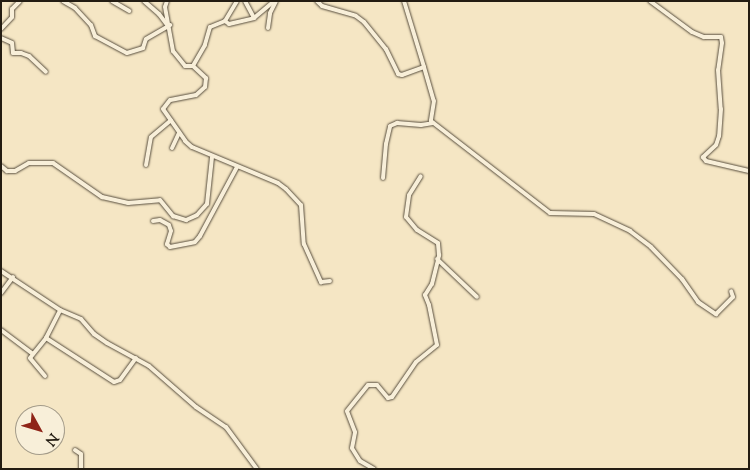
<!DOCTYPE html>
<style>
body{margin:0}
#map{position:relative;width:750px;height:470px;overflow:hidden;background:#f5e6c4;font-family:"Sorts Mill Goudy",serif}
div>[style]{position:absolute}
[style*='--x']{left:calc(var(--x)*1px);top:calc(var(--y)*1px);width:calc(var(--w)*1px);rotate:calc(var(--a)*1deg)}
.roads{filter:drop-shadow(0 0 1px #584e3e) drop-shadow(0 0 1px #584e3e)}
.minor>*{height:4px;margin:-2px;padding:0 2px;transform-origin:2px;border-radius:2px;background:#f8efd9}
span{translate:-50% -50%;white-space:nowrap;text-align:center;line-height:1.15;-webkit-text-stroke:4px #f8efd9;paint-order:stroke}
.frame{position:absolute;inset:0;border:2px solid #231c12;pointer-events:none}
.north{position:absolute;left:15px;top:405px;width:50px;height:50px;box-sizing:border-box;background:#f8efd9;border:1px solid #a39b89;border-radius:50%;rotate:129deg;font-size:14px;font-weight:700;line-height:20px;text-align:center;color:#231c12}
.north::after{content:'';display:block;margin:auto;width:18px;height:22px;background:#8f2418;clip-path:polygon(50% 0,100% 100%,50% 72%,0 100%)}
</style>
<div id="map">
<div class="roads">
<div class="minor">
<div style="--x:63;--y:1;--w:14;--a:30"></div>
<div style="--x:75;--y:8;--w:23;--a:47"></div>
<div style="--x:91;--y:25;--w:12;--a:70"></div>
<div style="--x:95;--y:36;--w:36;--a:28"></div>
<div style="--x:127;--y:53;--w:17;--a:-17"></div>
<div style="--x:143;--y:48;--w:9;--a:-72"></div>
<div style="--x:146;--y:39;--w:28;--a:-30"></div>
<div style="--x:112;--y:1;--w:20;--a:30"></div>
<div style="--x:144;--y:1;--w:20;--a:41"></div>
<div style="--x:159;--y:14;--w:15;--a:53"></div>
<div style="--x:167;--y:1;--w:6;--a:108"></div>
<div style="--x:165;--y:7;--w:45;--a:79.7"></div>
<div style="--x:173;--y:51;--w:19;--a:51"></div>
<div style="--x:185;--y:66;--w:8;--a:0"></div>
<div style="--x:237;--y:1;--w:23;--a:121"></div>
<div style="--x:225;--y:21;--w:16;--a:158"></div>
<div style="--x:210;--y:27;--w:19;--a:106"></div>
<div style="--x:205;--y:45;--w:24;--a:120"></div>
<div style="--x:193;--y:66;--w:18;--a:43"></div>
<div style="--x:206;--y:78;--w:9;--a:96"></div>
<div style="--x:205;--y:87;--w:12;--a:138"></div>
<div style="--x:196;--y:95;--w:26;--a:169"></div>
<div style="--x:170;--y:100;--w:11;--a:128"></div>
<div style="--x:163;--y:109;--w:39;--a:55"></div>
<div style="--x:185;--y:141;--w:9;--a:41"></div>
<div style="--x:192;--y:147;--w:93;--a:22.7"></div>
<div style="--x:278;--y:183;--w:10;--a:37"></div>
<div style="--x:286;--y:189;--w:22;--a:47"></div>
<div style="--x:301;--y:205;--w:39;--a:86"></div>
<div style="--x:304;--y:244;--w:42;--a:65.9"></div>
<div style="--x:321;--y:282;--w:9;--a:-6"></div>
<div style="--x:245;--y:1;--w:19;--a:62"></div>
<div style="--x:317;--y:1;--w:7;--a:45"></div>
<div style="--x:322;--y:6;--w:35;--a:16"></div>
<div style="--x:356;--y:16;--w:10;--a:37"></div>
<div style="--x:364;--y:22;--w:35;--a:51"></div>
<div style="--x:386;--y:49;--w:28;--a:64"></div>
<div style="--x:398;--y:74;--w:4;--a:14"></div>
<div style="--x:402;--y:75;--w:23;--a:-20"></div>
<div style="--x:424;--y:67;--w:35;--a:74"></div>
<div style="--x:434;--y:101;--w:20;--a:99"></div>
<div style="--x:431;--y:121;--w:150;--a:37.7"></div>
<div style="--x:550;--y:213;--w:44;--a:1.3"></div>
<div style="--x:594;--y:214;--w:40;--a:25"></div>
<div style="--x:630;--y:231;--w:26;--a:37"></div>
<div style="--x:651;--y:247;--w:45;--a:45.9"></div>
<div style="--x:682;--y:279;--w:28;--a:55"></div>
<div style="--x:698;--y:302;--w:22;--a:34"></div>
<div style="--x:716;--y:314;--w:24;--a:-45"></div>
<div style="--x:733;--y:297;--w:6;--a:-108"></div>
<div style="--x:404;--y:1;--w:69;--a:73.1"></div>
<div style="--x:650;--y:1;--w:52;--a:36.4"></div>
<div style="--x:692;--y:32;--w:13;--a:23"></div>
<div style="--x:704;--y:37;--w:17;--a:0"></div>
<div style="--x:721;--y:37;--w:6;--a:81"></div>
<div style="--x:722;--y:43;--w:27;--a:98"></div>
<div style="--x:718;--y:70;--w:39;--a:86"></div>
<div style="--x:721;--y:109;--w:27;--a:94"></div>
<div style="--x:719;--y:136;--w:9;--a:108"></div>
<div style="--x:716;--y:145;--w:18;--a:137"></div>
<div style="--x:703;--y:157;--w:5;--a:53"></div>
<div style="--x:706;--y:161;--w:44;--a:13.1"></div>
<div style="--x:225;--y:21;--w:5;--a:37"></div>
<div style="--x:229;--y:24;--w:26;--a:-13"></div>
<div style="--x:254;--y:18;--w:26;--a:-40"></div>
<div style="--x:268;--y:28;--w:15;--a:-82"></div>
<div style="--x:270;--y:13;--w:13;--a:-63"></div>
<div style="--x:1;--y:29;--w:16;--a:-47"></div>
<div style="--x:12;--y:17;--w:8;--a:-90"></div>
<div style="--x:12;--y:9;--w:11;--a:-45"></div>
<div style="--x:1;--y:38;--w:12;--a:24"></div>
<div style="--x:12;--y:43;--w:10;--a:84"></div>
<div style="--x:13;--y:53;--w:8;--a:0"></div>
<div style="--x:21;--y:53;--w:9;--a:21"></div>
<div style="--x:29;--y:56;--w:23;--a:43"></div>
<div style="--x:172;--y:148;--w:17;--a:-65"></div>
<div style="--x:146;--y:165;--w:28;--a:-80"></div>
<div style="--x:151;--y:137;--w:26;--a:-40"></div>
<div style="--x:1;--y:166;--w:8;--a:40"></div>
<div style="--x:7;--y:171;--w:8;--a:0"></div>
<div style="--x:15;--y:171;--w:16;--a:-30"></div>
<div style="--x:29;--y:163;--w:24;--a:0"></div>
<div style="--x:53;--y:163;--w:60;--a:34.8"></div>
<div style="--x:102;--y:197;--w:27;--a:13"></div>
<div style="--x:128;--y:203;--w:32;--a:-5"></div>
<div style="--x:160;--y:200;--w:21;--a:51"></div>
<div style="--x:173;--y:216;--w:14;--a:17"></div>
<div style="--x:186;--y:220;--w:12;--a:-24"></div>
<div style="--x:197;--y:215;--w:15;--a:-48"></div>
<div style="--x:207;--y:204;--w:47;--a:-83.9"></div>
<div style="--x:383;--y:178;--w:34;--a:-85"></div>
<div style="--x:386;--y:144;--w:18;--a:-77"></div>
<div style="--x:390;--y:126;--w:8;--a:-23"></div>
<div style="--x:397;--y:123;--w:24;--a:5"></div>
<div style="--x:421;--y:125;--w:12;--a:-9"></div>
<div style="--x:153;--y:221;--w:7;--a:-8"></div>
<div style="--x:160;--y:220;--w:10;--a:29"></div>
<div style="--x:169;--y:225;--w:6;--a:72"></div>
<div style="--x:171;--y:231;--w:14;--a:107"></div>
<div style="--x:167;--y:244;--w:4;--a:45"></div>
<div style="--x:170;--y:247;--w:25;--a:-11"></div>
<div style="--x:195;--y:242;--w:8;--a:-50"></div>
<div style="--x:200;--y:236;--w:78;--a:-61.8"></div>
<div style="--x:437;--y:259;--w:55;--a:43.5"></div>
<div style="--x:1;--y:271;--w:71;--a:33.5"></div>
<div style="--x:60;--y:310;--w:23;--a:23"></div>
<div style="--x:81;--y:319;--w:20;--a:49"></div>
<div style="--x:94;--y:334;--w:16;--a:35"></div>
<div style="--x:107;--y:343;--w:48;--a:28.7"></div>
<div style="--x:149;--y:366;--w:62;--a:41.1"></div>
<div style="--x:196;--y:407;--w:36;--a:34"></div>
<div style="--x:226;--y:427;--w:52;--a:53.6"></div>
<div style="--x:1;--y:293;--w:20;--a:-53"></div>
<div style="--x:1;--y:330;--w:39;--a:37"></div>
<div style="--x:46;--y:338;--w:81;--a:32.9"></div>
<div style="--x:114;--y:382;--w:6;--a:-18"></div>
<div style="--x:120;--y:380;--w:27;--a:-54"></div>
<div style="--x:45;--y:376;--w:23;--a:-130"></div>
<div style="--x:30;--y:358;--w:26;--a:-51"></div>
<div style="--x:46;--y:338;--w:31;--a:-63"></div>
<div style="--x:75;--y:450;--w:7;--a:34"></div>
<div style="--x:81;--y:454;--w:15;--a:90"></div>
<div style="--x:374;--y:469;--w:16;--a:-150"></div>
<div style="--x:360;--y:461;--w:15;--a:-122"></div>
<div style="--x:352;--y:448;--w:16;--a:-79"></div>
<div style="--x:355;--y:432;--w:22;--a:-111"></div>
<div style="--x:347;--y:411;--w:33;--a:-51"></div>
<div style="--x:368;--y:385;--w:9;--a:0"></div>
<div style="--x:377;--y:385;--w:17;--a:50"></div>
<div style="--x:388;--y:398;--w:4;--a:-14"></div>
<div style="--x:392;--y:397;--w:42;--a:-55.6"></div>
<div style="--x:416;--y:362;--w:27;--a:-39"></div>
<div style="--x:437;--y:345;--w:41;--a:-101.3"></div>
<div style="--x:429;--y:305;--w:11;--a:-112"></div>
<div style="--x:425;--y:295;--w:13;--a:-58"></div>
<div style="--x:432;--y:284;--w:30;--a:-76"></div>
<div style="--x:439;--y:255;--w:12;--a:-95"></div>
<div style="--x:438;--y:243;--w:25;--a:-148"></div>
<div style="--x:417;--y:230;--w:17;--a:-130"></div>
<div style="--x:406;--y:217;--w:22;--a:-82"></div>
<div style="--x:409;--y:195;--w:22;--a:-58"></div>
</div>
</div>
<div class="frame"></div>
<div class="north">N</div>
</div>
